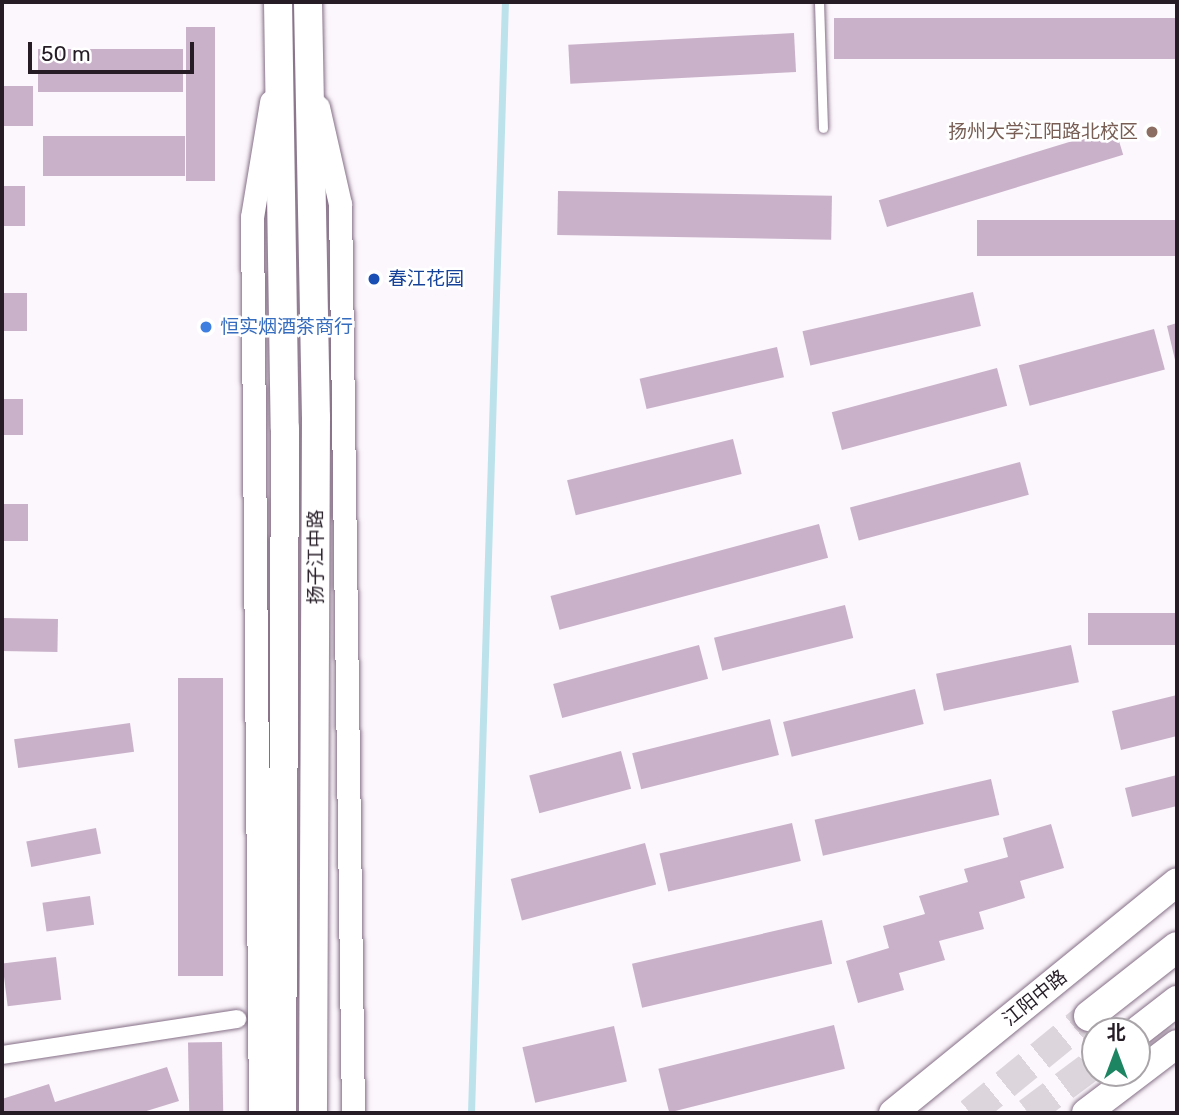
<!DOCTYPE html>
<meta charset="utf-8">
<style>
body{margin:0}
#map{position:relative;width:1179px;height:1115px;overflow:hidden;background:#fcf7fc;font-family:Rubik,"Noto Sans SC",sans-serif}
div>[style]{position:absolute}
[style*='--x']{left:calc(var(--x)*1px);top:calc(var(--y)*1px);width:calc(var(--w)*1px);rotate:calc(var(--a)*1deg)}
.stream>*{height:7px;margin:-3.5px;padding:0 3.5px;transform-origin:3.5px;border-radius:3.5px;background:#bce2ec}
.building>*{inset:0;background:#c9b1ca;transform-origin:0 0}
.trunk-tunnel>*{height:30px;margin-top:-15px;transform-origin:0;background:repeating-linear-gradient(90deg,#dcd6dc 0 30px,transparent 0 45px)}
.roads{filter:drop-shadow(0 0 2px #856f86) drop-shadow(0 0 2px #856f86)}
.service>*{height:9px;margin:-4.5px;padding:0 4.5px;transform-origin:4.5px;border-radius:4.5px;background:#fff}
.minor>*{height:18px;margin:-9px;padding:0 9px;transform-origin:9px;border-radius:9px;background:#fff}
.tertiary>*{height:23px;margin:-11.5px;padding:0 11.5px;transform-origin:11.5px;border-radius:11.5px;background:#fff}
.primary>*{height:28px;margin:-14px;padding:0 14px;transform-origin:14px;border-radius:14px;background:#fff}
.trunk>*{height:30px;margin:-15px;padding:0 15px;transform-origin:15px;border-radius:15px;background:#fff}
.dots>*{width:19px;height:19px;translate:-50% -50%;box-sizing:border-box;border:4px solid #fff;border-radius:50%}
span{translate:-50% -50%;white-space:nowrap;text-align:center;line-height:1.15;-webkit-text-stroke:5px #fff;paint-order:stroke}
.education-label{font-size:19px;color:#785e54}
.right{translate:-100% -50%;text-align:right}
.transit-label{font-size:19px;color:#164399}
.left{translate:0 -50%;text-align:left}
.shop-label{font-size:19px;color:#366cbe}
.street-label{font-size:19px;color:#251c26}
.frame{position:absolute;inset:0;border:4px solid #251c26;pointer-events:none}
.north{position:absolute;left:1081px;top:1017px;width:70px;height:70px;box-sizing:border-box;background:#fff;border:2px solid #a8a4a8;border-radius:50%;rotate:0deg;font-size:19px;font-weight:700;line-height:28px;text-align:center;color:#251c26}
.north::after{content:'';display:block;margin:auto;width:24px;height:32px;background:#1d8561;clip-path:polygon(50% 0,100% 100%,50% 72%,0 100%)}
.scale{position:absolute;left:28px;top:42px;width:166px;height:32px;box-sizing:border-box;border:4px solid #251c26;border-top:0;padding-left:9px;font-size:21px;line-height:24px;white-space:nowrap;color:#251c26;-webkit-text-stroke:5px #fff;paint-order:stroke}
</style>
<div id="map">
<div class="stream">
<div style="--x:471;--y:1113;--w:1112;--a:-88.25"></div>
</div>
<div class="building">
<div style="left:1177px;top:18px;width:41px;height:343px;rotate:90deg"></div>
<div style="left:186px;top:27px;width:29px;height:154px"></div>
<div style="left:794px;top:33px;width:39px;height:226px;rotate:87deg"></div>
<div style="left:38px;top:49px;width:145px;height:43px"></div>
<div style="left:2px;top:86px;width:31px;height:40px"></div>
<div style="left:1115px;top:128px;width:28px;height:247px;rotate:73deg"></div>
<div style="left:43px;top:136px;width:142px;height:40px"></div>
<div style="left:2px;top:186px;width:23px;height:40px"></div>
<div style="left:558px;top:191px;width:274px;height:44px;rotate:1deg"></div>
<div style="left:1177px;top:220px;width:36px;height:200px;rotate:90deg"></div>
<div style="left:973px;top:292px;width:35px;height:175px;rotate:77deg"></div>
<div style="left:2px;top:293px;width:25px;height:38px"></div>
<div style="clip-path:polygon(1177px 323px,1177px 363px,1176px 364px,1167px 326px)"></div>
<div style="left:1154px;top:329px;width:42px;height:140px;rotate:75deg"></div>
<div style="left:777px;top:347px;width:31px;height:141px;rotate:77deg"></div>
<div style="left:997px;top:368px;width:39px;height:171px;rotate:75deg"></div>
<div style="left:2px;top:399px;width:21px;height:36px"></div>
<div style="left:733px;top:439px;width:36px;height:171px;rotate:76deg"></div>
<div style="left:1020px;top:462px;width:34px;height:176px;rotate:75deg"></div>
<div style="left:2px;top:504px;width:26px;height:37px"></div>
<div style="left:819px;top:524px;width:35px;height:278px;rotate:75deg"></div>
<div style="left:845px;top:605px;width:34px;height:135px;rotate:76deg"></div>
<div style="left:1177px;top:613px;width:32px;height:89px;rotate:90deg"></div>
<div style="left:2px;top:618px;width:56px;height:33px;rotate:1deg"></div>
<div style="left:699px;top:645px;width:35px;height:151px;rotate:75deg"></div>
<div style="left:1071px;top:645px;width:38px;height:138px;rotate:78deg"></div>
<div style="left:178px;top:678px;width:45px;height:298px"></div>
<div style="left:915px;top:689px;width:36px;height:136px;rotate:76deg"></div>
<div style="clip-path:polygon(1177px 695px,1177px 736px,1121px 750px,1112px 711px)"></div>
<div style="left:770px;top:719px;width:37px;height:142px;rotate:76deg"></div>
<div style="left:130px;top:723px;width:29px;height:117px;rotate:82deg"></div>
<div style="left:621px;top:751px;width:39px;height:95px;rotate:75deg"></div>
<div style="clip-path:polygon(1177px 775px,1177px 806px,1132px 817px,1125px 788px)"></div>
<div style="left:991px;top:779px;width:37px;height:181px;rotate:77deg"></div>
<div style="left:792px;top:823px;width:39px;height:136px;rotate:77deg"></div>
<div style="clip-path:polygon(1051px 824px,1064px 868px,1020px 881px,1025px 898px,979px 912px,984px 929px,939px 941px,945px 960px,899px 973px,904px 990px,858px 1003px,846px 961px,889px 948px,883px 926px,925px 914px,919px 896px,968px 882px,964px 869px,1008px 857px,1003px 838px)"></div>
<div style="left:96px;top:828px;width:26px;height:71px;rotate:79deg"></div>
<div style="left:645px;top:843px;width:43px;height:139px;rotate:75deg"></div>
<div style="left:90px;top:896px;width:29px;height:48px;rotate:82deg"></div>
<div style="left:822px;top:920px;width:45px;height:195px;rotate:77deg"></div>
<div style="left:56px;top:957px;width:43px;height:54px;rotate:83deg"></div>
<div style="left:834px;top:1025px;width:45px;height:181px;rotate:76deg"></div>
<div style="left:614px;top:1026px;width:57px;height:94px;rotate:77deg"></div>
<div style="left:222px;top:1042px;width:71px;height:34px;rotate:89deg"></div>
<div style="clip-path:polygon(167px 1067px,179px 1101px,140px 1113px,2px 1113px,2px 1099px,49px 1084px,55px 1102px)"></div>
</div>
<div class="trunk-tunnel">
<div style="--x:970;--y:1113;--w:154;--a:-39.2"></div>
<div style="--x:1028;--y:1113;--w:84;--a:-36.7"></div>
</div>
<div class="roads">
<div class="service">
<div style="--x:819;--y:2;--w:126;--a:88.2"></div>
</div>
<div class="minor">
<div style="--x:2;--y:1055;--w:238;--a:-8.7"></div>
</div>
<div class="tertiary">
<div style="--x:318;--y:107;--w:99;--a:77.2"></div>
<div style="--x:340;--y:204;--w:909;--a:89.18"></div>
<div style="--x:260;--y:1113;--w:896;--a:-90.51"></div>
<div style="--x:252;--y:217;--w:117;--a:-80.6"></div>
</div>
<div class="primary">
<div style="--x:278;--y:2;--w:426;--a:89.1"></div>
<div style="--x:285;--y:428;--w:685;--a:90.25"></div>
<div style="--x:308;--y:2;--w:415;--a:88.9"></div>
<div style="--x:316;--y:417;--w:696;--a:90.25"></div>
<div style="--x:893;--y:1113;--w:366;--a:-39.1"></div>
<div style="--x:1086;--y:1113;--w:114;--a:-37.2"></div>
</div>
<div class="trunk">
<div style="--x:1089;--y:1016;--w:112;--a:-38.1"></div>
<div style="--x:1137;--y:1032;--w:51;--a:-37.8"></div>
</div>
</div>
<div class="dots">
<div style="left:1152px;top:132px;background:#8d6e63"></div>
<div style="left:374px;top:279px;background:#1a4fb4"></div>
<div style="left:206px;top:327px;background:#3f7fe0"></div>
</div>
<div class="education-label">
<span class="right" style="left:1138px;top:132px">扬州大学江阳路北校区</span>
</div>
<div class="transit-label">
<span class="left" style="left:388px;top:279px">春江花园</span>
</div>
<div class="shop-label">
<span class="left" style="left:220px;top:327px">恒实烟酒茶商行</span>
</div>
<div class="street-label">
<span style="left:316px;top:557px;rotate:-90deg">扬子江中路</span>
<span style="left:1035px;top:998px;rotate:-39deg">江阳中路</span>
</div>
<div class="frame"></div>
<div class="north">北</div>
<div class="scale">50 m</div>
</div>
